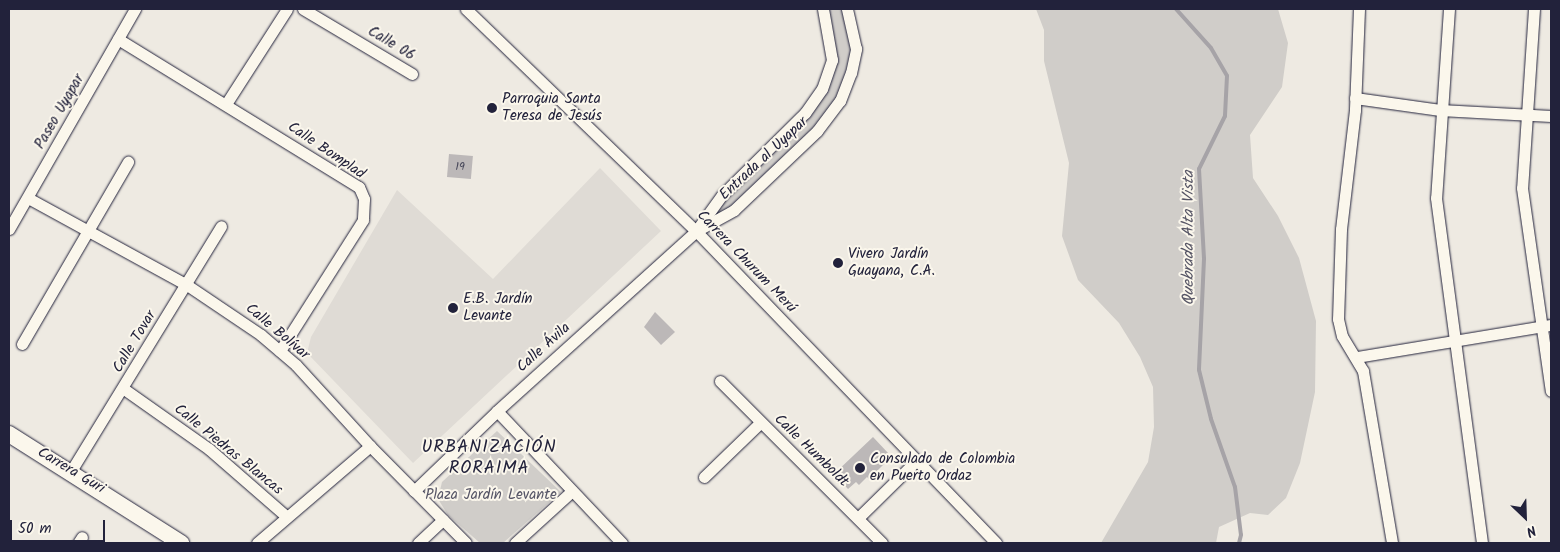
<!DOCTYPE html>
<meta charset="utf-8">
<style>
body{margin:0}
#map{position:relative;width:1560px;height:552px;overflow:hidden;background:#eeeae2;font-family:Kalam,sans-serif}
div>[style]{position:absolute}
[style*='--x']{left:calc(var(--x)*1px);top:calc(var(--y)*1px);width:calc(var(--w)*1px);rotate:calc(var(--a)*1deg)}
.built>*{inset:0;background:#dfdbd5}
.green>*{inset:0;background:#d0cdc9}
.stream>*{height:4px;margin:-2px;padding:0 2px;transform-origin:2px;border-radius:2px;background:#a6a3a7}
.building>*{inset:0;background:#bcb8b8;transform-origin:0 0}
.roads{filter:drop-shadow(0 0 1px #22223b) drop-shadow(0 0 1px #22223b)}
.street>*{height:11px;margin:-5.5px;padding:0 5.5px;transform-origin:5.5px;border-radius:5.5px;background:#fbf7ec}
.secondary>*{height:16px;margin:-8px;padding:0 8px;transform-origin:8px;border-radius:8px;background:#fbf7ec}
.dots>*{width:14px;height:14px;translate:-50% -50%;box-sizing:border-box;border:2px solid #fbf7ec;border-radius:50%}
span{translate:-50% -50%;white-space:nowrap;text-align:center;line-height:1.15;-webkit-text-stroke:4px #fbf7ec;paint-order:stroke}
.number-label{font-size:12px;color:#48485a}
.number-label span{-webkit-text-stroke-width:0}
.street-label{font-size:15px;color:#22223b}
.poi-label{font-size:15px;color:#22223b}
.left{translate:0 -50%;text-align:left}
.park-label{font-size:15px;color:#565566}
.water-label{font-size:16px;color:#575666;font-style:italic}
.quarter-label{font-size:18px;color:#22223b;letter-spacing:1px}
.frame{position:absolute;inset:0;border:10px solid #22223b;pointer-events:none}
.north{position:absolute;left:1500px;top:492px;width:50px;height:50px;-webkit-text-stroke:4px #fbf7ec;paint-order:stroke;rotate:156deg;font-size:14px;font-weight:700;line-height:20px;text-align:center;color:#22223b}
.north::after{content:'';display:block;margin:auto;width:18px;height:22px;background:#22223b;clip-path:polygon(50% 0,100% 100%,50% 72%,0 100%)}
.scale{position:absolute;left:10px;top:520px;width:95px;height:22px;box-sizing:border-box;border:2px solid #22223b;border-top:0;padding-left:6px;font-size:15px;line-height:18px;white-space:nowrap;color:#22223b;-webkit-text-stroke:4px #fbf7ec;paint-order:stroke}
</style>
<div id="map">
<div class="built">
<div style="clip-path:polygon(600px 168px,661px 231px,413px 463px,307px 353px,311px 337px,397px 190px,493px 279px)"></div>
</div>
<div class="green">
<div style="clip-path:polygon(823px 9px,847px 9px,855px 37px,840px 101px,734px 210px,696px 231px,805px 113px,828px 75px)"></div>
<div style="clip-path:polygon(1036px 9px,1278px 9px,1288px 43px,1282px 87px,1250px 135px,1253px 178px,1278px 216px,1299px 258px,1316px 321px,1315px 392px,1300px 463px,1286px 498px,1268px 515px,1250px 513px,1219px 527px,1216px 543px,1101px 543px,1148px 462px,1154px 427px,1153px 387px,1140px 357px,1119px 323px,1078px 280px,1062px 236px,1069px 163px,1044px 61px,1044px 30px)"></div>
<div style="clip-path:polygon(497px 431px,561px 492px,503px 543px,480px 543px,448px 515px,438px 499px,442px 482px)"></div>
</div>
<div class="stream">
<div style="--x:1176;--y:9;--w:52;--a:48.1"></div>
<div style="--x:1211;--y:48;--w:32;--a:60"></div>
<div style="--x:1227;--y:76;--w:40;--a:92.9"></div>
<div style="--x:1225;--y:116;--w:59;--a:116.1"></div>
<div style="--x:1199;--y:169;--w:90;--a:86.8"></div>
<div style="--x:1204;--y:259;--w:111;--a:92.6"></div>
<div style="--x:1199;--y:370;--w:50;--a:76.2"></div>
<div style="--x:1211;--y:419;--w:72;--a:70.6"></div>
<div style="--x:1235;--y:487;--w:48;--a:82.9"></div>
<div style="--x:1241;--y:535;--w:8;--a:104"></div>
</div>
<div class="building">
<div style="left:449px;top:154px;width:24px;height:23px;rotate:5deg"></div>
<div style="clip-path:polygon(655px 312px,675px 332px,661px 345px,644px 327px)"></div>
<div style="clip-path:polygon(873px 437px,889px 454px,884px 458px,887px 461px,869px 479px,867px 477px,859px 485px,856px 482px,848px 489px,834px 474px)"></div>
</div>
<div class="roads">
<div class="street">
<div style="--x:303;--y:9;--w:127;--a:30.8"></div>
<div style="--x:466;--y:9;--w:320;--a:44"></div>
<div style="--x:696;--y:231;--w:433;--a:46.1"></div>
<div style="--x:1359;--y:9;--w:101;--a:92.3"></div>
<div style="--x:1355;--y:110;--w:120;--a:96.7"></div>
<div style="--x:1341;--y:229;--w:90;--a:91.9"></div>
<div style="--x:1338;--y:319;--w:17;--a:77"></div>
<div style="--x:1342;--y:336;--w:41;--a:59"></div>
<div style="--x:1363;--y:371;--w:174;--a:80.4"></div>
<div style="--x:1449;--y:9;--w:189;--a:93.9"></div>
<div style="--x:1436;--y:198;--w:348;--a:82.4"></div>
<div style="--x:1534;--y:9;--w:179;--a:93.8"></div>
<div style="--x:1522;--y:188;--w:205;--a:81.9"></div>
<div style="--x:118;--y:39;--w:283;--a:31.6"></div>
<div style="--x:359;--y:187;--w:13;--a:67"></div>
<div style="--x:364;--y:199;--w:21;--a:93"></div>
<div style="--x:363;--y:220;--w:155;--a:122.4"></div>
<div style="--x:1355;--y:98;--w:86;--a:8"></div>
<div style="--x:1440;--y:110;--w:111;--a:3.1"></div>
<div style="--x:226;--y:104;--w:113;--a:-57.3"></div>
<div style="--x:28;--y:198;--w:181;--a:28.7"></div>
<div style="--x:187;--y:285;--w:89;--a:34"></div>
<div style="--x:261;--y:335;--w:46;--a:40.6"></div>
<div style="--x:296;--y:365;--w:110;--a:47.6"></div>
<div style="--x:370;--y:446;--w:136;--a:45.3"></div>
<div style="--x:9;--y:229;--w:254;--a:-60.2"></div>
<div style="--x:700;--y:229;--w:39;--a:-29"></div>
<div style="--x:734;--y:210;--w:115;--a:-43.6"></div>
<div style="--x:817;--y:131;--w:38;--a:-53"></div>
<div style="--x:840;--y:101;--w:30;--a:-69"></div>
<div style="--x:851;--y:73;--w:25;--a:-78"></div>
<div style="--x:856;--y:49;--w:41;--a:-102.7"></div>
<div style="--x:22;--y:344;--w:211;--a:-59.8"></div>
<div style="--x:1357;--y:357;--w:197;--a:-9.4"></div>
<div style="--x:720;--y:381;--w:229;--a:45"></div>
<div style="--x:124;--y:389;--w:104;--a:35.2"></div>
<div style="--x:209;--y:449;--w:103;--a:41.1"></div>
<div style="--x:497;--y:411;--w:182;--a:46.6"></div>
<div style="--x:71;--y:471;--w:287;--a:-58.5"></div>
<div style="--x:704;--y:477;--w:78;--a:-44"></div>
<div style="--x:414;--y:491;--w:115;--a:-43.9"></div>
<div style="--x:497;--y:411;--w:268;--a:-42.1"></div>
<div style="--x:696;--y:231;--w:44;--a:-54.2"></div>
<div style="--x:722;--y:195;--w:117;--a:-44.7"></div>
<div style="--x:805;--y:113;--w:29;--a:-55"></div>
<div style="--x:822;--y:89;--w:31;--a:-71"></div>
<div style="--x:832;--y:60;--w:52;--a:-100"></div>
<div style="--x:858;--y:518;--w:80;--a:-44.5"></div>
<div style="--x:78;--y:543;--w:7;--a:-56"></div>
<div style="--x:257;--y:543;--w:149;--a:-40.6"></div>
<div style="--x:418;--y:543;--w:34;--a:-43"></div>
<div style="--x:515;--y:543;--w:77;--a:-42.4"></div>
</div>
<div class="secondary">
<div style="--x:9;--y:434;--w:204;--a:32.4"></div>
</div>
</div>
<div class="dots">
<div style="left:492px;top:108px;background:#22223b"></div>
<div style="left:838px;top:263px;background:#22223b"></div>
<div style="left:453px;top:308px;background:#22223b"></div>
<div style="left:860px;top:468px;background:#22223b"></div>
</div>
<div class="number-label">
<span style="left:460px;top:167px">19</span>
</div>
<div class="street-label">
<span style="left:391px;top:44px;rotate:31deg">Calle 06</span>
<span style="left:60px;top:112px;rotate:-60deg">Paseo Uyapar</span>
<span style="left:326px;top:151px;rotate:34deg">Calle Bomplad</span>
<span style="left:764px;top:159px;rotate:-43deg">Entrada al Uyapar</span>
<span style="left:746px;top:262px;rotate:46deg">Carrera Churum Merú</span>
<span style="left:277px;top:332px;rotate:40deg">Calle Bolívar</span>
<span style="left:135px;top:342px;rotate:-59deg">Calle Tovar</span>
<span style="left:544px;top:348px;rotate:-42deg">Calle Ávila</span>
<span style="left:228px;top:450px;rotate:39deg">Calle Piedras Blancas</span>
<span style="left:811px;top:451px;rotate:44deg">Calle Humboldt</span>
<span style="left:71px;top:471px;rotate:31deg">Carrera Guri</span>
</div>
<div class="poi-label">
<span class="left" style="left:502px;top:108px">Parroquia Santa<br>Teresa de Jesús</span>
<span class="left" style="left:848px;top:263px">Vivero Jardín<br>Guayana, C.A.</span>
<span class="left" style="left:463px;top:308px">E.B. Jardín<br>Levante</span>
<span class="left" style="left:870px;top:468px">Consulado de Colombia<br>en Puerto Ordaz</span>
</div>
<div class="park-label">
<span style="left:491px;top:496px">Plaza Jardín Levante</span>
</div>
<div class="water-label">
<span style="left:1189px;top:238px;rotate:-90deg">Quebrada Alta Vista</span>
</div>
<div class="quarter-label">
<span style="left:489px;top:459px">URBANIZACIÓN<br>RORAIMA</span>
</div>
<div class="frame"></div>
<div class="north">N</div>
<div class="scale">50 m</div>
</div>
